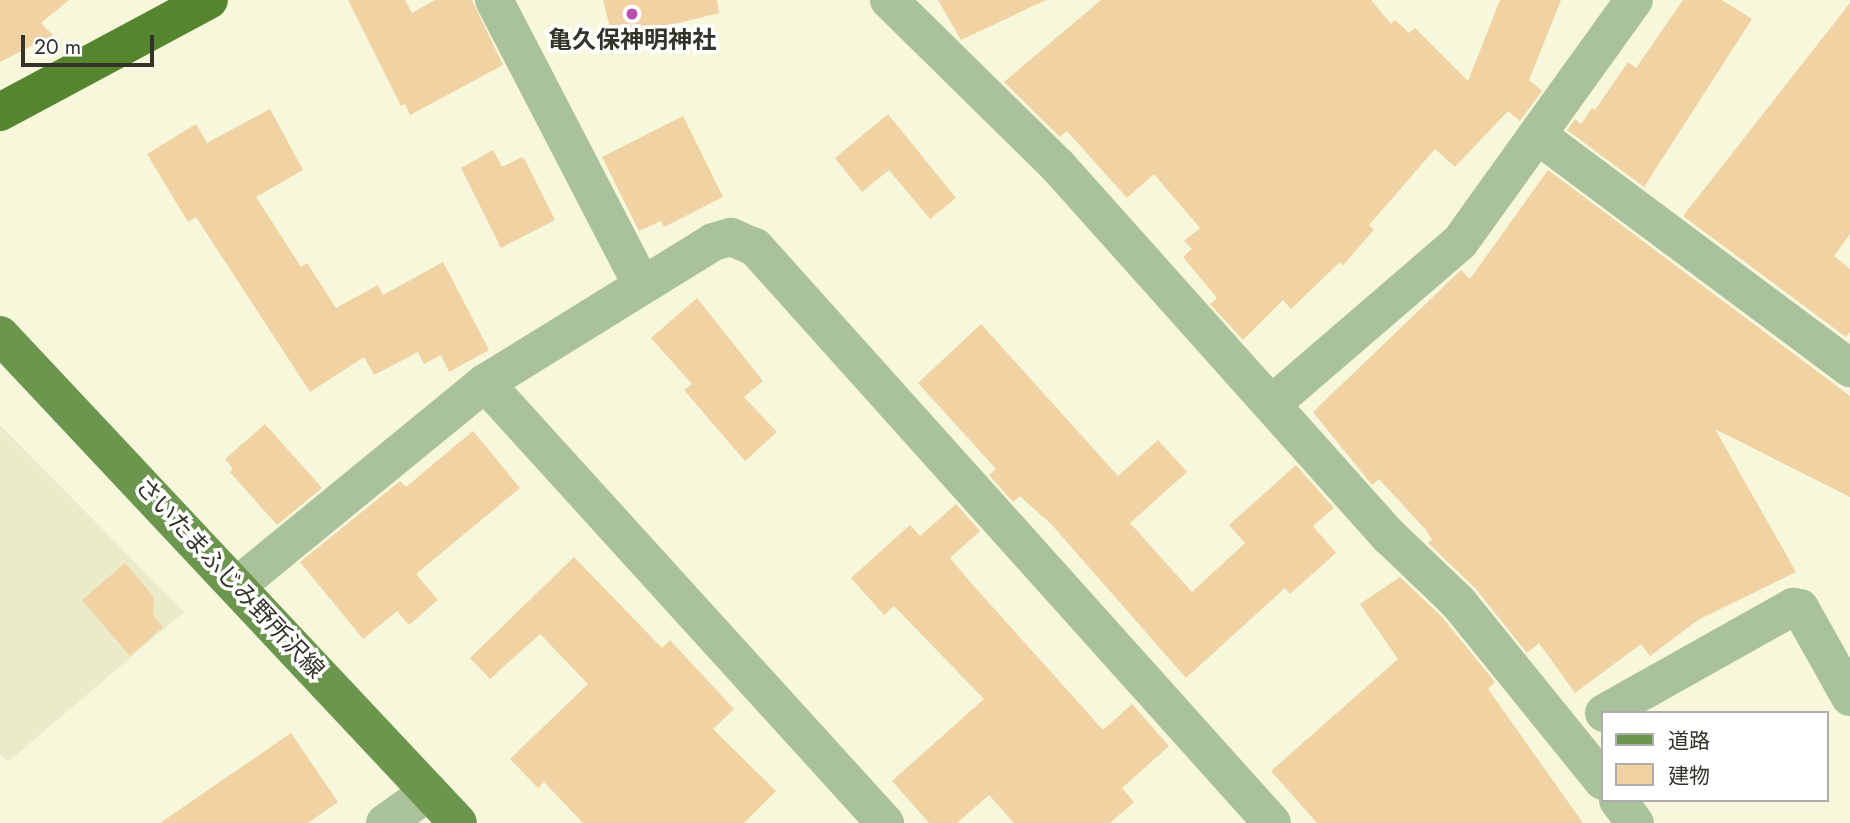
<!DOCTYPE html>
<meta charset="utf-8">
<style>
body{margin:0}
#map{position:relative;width:1850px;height:823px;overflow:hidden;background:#f7f7dc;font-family:Jost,"Noto Sans JP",sans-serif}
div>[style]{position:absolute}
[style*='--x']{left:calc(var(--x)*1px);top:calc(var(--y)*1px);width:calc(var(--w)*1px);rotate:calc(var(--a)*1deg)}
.built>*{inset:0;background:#ecebc9}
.building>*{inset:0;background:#f0d2a3}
.minor>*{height:38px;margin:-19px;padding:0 19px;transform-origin:19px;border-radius:19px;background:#aac29c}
.major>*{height:38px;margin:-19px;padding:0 19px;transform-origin:19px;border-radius:19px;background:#6c964e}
.highway>*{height:38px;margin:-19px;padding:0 19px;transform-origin:19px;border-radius:19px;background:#55852e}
.dots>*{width:19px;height:19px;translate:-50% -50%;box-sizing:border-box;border:4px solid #fff;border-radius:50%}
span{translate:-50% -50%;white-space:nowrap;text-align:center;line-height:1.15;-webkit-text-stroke:7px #fff;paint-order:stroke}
.poi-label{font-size:24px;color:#333329;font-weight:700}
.street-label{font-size:24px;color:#333329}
.legend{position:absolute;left:1601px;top:711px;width:228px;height:91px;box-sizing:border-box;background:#fff;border:2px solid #adada9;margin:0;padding:9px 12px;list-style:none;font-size:21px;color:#333329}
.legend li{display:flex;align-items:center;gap:14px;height:35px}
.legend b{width:35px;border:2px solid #adada9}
.scale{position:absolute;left:21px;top:35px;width:133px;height:32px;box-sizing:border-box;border:4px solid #333329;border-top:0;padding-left:9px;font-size:21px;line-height:24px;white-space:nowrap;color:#333329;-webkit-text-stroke:5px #fff;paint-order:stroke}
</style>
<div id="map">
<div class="built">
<div style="clip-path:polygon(0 425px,184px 612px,8px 762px,0 754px)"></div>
</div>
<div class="building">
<div style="clip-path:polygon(0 0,69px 0,41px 23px,53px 35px,0 62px)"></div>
<div style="clip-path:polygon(348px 0,405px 0,412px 13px,435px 0,472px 0,503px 65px,410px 115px,405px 104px,401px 106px)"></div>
<div style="clip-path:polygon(603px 0,717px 0,719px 13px,613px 39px)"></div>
<div style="clip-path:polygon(938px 0,1046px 0,961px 40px)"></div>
<div style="clip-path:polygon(1101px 0,1371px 0,1391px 24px,1395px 20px,1409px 33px,1415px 28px,1468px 81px,1500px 0,1561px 0,1529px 80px,1542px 91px,1520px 121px,1508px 111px,1455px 167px,1435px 149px,1369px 225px,1374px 230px,1343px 265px,1340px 262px,1291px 309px,1283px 300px,1243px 340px,1210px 304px,1217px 298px,1183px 257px,1192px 249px,1184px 241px,1200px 228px,1154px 174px,1127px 198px,1067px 131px,1060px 137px,1004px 82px)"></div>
<div style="clip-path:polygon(1683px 0,1722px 0,1752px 19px,1644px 187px,1567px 130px,1575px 119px,1581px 124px,1592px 108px,1595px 110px,1628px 62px,1636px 68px)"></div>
<div style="clip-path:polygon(1850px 3px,1850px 234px,1834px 256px,1850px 269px,1850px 332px,1846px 337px,1683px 216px)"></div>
<div style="clip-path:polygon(270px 109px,303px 170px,256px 197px,301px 267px,307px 263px,336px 308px,378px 285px,383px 295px,443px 262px,489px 350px,449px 372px,441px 355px,424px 364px,418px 352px,374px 375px,364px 357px,310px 392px,196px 217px,188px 222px,147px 154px,196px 124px,207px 143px)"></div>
<div style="clip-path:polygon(888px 114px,956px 198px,930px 219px,889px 170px,862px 192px,835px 158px)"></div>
<div style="clip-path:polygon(683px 116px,723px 197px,664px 227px,661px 221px,639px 231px,602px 157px)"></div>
<div style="clip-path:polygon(493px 150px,502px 167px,522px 157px,525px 160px,555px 220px,501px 248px,461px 168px)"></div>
<div style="clip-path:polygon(1548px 170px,1850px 396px,1850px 497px,1715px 429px,1796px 572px,1698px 620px,1650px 656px,1641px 644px,1575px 693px,1539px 643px,1527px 653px,1475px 588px,1428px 543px,1432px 540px,1426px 530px,1379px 479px,1372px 485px,1313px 412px,1461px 270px,1470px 279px)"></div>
<div style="clip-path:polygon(697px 298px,763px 381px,744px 397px,777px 432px,745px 461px,684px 390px,692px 384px,651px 338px)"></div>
<div style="clip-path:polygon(981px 324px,1118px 476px,1158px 440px,1187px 472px,1130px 523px,1192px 592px,1245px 543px,1229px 525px,1296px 465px,1334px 508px,1313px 526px,1336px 553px,1290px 594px,1285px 588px,1186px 678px,1051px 524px,1020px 496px,1013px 502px,989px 475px,996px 469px,918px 383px)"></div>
<div style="clip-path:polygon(265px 424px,322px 488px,277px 525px,230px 472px,233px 469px,225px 459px)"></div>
<div style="clip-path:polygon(473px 431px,520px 488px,416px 574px,438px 600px,409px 625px,397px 611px,363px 639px,300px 562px,400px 481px,406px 487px)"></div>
<div style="clip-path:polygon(956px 504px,980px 531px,950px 558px,972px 584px,1103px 730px,1132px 704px,1169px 746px,1122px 788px,1134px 802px,1110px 823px,1014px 823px,989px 795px,957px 823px,929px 823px,892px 781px,984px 699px,894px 606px,884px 615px,851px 578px,910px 525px,920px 536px)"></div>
<div style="clip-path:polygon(574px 557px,662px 648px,670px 640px,734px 709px,713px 729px,776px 791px,744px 823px,583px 823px,544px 782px,538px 788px,510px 759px,588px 684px,540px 634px,490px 679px,470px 658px)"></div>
<div style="clip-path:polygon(125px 563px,154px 597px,153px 615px,163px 627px,130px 656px,82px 600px)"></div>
<div style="clip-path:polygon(1400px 577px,1442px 617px,1495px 682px,1488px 689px,1583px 823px,1317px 823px,1271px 771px,1398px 659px,1360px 604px)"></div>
<div style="clip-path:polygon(291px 733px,338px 802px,308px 823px,160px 823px)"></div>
</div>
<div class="minor">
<div style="--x:494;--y:0;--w:321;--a:62.6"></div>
<div style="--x:889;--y:0;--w:235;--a:44.5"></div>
<div style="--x:1057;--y:165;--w:499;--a:48.2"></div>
<div style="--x:1390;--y:537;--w:94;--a:43.7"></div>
<div style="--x:1458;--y:602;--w:230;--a:51"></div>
<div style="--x:1540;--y:137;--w:387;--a:36.7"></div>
<div style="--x:485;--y:383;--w:595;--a:47.73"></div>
<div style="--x:1274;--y:402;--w:245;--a:-40.7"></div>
<div style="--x:1460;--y:242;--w:298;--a:-54.3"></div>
<div style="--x:238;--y:585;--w:319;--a:-39.3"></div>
<div style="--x:485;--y:383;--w:268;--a:-31.7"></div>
<div style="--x:713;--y:242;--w:19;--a:-16"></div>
<div style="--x:731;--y:237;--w:26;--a:23"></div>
<div style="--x:755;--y:247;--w:774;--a:48.09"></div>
<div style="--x:1604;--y:713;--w:217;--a:-29.3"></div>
<div style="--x:1793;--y:607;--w:7;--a:8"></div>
<div style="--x:1800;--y:608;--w:102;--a:60.7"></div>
<div style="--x:1618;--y:800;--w:29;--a:54"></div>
<div style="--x:385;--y:823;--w:54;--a:-35.2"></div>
</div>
<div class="major">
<div style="--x:0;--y:335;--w:669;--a:46.82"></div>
</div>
<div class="highway">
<div style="--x:0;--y:112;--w:237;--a:-28.2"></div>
</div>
<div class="dots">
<div style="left:632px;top:14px;background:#b94fb1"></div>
</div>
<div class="poi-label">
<span style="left:632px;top:40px">亀久保神明神社</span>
</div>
<div class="street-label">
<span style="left:230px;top:578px;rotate:47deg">さいたまふじみ野所沢線</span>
</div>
<ul class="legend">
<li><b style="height:9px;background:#6c964e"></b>道路</li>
<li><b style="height:19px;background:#f0d2a3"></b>建物</li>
</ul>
<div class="scale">20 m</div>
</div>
